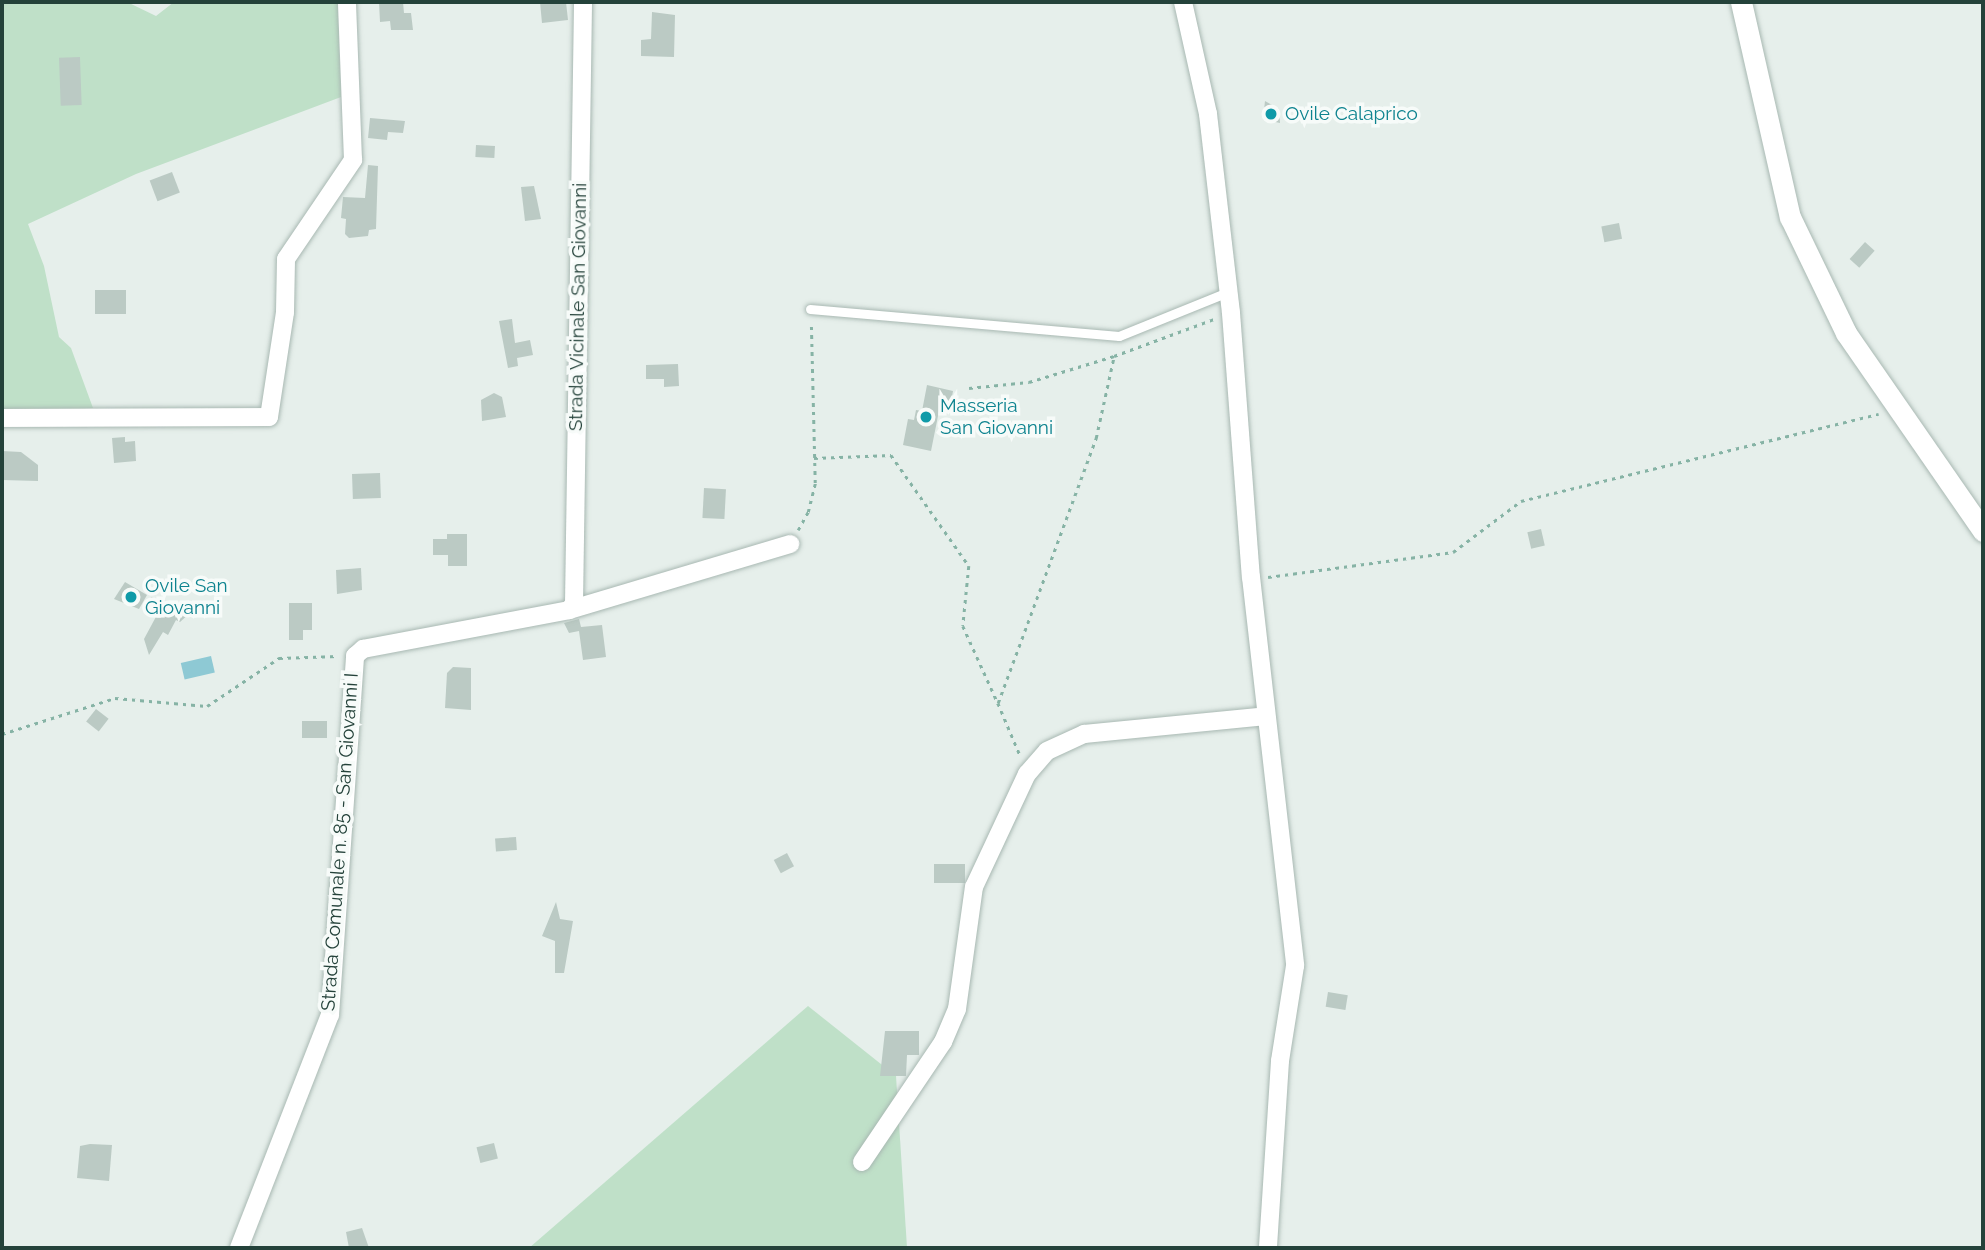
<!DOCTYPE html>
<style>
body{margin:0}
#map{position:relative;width:1985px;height:1250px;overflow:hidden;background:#e6efeb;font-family:Raleway,sans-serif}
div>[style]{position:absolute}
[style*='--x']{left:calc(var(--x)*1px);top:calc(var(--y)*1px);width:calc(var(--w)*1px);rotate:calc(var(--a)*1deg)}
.green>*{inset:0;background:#bfe0c8}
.water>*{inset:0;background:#8ec9d4;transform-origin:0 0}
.building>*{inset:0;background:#bbcac4;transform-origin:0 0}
.path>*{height:2.5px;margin-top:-1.25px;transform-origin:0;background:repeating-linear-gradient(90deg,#86b3a5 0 3.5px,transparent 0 8.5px)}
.roads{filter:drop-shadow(0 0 2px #a8b8b2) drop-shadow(0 0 2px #a8b8b2)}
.lane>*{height:9px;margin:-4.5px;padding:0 4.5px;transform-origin:4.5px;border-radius:4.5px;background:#fff}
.street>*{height:18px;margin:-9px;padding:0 9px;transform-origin:9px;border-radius:9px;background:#fff}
.secondary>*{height:21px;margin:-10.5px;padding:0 10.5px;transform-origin:10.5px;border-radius:10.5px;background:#fff}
.dots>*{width:19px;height:19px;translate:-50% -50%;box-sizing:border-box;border:4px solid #f7fbf9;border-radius:50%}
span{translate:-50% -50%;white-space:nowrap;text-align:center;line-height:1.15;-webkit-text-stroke:7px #f7fbf9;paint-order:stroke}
.culture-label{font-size:19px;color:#0d838f}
.left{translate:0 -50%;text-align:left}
.street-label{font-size:19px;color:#24423a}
.frame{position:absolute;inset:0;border:4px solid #24423a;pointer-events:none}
</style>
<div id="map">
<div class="green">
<div style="clip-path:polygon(2px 2px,127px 2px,156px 16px,174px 2px,338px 2px,341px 97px,136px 174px,28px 224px,44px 266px,59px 337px,71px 348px,93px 408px,2px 418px)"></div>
<div style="clip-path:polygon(808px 1006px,896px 1076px,907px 1248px,529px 1248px)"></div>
</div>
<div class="water">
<div style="left:211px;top:656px;width:17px;height:31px;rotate:77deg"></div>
</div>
<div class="building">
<div style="clip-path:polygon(379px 2px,403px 2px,404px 13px,411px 13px,413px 30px,391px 30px,390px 21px,380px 22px)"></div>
<div style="clip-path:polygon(540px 2px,566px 2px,568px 20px,542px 23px)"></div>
<div style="clip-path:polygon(652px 12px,675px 15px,674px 57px,641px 56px,641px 40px,651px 39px)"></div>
<div style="left:80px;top:57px;width:48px;height:21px;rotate:88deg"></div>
<div style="clip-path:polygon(1265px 101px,1279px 109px,1280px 123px,1263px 119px)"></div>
<div style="clip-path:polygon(370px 118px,405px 121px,403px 133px,388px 132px,387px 140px,368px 138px)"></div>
<div style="left:476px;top:145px;width:19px;height:12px;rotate:3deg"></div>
<div style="clip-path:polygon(368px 165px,378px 166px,376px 229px,369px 230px,368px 236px,349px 238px,345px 234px,346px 219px,341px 218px,343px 197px,365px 198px)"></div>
<div style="left:172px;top:172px;width:22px;height:24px;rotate:69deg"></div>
<div style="clip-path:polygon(534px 186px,541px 219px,525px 221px,521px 187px)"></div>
<div style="left:1619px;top:223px;width:16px;height:18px;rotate:79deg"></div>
<div style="left:1865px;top:242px;width:13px;height:23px;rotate:42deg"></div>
<div style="left:95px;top:290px;width:31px;height:24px"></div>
<div style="clip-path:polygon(512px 319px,515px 343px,530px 340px,533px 355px,517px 358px,518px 366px,508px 368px,499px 321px)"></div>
<div style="clip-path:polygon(678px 364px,679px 386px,664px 387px,664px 379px,646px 379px,646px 365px)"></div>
<div style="clip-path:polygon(927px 385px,953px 391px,949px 413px,939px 411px,931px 451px,903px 445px,908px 419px,914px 420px,916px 410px,922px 411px)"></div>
<div style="clip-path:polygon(494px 393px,502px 397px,506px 417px,482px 421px,481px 400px)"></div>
<div style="clip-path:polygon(125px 437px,125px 442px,135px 441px,136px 461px,114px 463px,112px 438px)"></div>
<div style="clip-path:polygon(2px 451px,21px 452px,38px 465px,38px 481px,2px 480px)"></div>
<div style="left:380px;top:473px;width:25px;height:28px;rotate:88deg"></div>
<div style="left:704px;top:488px;width:22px;height:30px;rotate:3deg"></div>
<div style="left:1541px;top:529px;width:17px;height:14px;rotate:77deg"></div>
<div style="clip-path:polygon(447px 534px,467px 534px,467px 566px,448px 566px,448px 555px,433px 555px,433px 539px,447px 539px)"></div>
<div style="clip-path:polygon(361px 568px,362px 590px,337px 594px,336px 570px)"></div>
<div style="clip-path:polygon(125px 582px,147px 595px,139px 609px,114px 599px)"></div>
<div style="clip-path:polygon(151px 597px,191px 612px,180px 622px,176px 620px,168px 635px,163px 632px,149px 655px,144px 639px,158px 613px,166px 613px,149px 602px)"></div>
<div style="clip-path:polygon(289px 603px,312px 603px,312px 630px,303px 630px,303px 640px,289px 640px)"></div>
<div style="clip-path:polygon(579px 619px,581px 627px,602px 625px,606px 657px,583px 660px,579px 631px,569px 633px,564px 623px)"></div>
<div style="clip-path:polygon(453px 667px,471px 668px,471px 710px,445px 708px,447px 673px)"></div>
<div style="left:96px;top:709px;width:16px;height:16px;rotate:38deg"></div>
<div style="left:302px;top:721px;width:25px;height:17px"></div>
<div style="left:516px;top:837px;width:13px;height:21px;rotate:86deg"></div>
<div style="left:787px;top:853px;width:15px;height:15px;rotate:62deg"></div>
<div style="left:934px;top:864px;width:31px;height:19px"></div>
<div style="clip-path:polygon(556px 902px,560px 919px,573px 921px,564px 973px,555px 973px,555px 941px,542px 936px)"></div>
<div style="left:1328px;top:992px;width:20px;height:15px;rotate:9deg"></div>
<div style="clip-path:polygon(885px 1031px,919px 1031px,919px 1055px,907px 1055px,906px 1076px,880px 1076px)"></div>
<div style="left:494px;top:1143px;width:16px;height:18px;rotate:76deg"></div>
<div style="clip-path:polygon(90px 1144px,112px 1145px,109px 1181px,77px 1178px,80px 1146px)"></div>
<div style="clip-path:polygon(362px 1228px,369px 1248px,349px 1248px,346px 1232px)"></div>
</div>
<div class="path">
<div style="--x:969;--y:388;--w:60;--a:-5.7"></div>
<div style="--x:1029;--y:382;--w:89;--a:-17"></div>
<div style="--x:814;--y:458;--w:77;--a:-2.2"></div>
<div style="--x:891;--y:455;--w:136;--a:54.9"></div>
<div style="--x:969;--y:566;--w:60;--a:95.7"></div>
<div style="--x:963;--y:626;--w:85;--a:65.6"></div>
<div style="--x:998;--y:703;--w:283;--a:-69.7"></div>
<div style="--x:1096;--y:438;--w:84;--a:-77.6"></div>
<div style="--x:1114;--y:356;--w:107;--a:-20.3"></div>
<div style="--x:798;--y:530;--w:21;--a:-61"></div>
<div style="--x:808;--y:512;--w:30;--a:-76"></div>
<div style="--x:815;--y:483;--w:160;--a:-91.4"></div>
<div style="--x:1268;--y:577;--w:187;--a:-7.7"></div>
<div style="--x:1453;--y:552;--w:85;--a:-36.9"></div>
<div style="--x:1521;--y:501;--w:368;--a:-13.7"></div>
<div style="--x:998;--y:703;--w:56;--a:67.1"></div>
<div style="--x:2;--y:734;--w:119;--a:-17.7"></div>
<div style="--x:115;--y:698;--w:92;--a:5"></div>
<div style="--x:207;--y:706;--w:87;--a:-33.7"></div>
<div style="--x:279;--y:658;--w:59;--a:-1.9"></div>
</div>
<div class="roads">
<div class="lane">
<div style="--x:810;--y:309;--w:310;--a:5"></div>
<div style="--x:1119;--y:336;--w:118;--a:-22"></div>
</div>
<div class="street">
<div style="--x:1183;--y:2;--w:115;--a:77.4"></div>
<div style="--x:1208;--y:114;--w:200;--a:83.4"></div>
<div style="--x:1231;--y:313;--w:265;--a:85.7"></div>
<div style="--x:1251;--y:577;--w:391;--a:83.5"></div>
<div style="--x:1295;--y:966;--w:96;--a:99"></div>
<div style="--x:1280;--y:1061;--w:187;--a:93.7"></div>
<div style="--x:2;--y:418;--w:267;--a:-0.2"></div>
<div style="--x:269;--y:417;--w:106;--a:-81.3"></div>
<div style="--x:285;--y:312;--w:53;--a:-88.9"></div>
<div style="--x:286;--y:259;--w:120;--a:-55.9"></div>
<div style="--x:353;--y:160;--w:158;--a:-92.2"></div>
<div style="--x:569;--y:610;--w:8;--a:-50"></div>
<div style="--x:574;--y:604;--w:602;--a:-89.14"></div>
<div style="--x:862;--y:1162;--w:145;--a:-56"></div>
<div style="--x:943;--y:1042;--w:36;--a:-67"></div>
<div style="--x:957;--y:1009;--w:123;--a:-82.1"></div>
<div style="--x:974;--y:887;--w:125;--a:-64.9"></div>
<div style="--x:1027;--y:774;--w:30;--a:-49"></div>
<div style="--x:1047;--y:751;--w:41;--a:-24.7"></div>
<div style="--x:1084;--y:734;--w:183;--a:-5.6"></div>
<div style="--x:239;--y:1248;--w:250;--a:-68.7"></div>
<div style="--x:330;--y:1015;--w:360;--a:-86"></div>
<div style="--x:355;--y:656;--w:11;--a:-41"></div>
<div style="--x:363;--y:649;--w:210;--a:-10.7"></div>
<div style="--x:569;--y:610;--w:231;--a:-16.6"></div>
</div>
<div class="secondary">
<div style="--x:1741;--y:2;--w:221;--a:77.2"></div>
<div style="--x:1790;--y:217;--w:129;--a:64.2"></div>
<div style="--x:1846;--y:333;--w:241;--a:55.3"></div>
</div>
</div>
<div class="dots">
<div style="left:1271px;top:114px;background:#0f9aa8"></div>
<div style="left:926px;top:417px;background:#0f9aa8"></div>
<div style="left:131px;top:597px;background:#0f9aa8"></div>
</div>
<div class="culture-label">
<span class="left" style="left:1285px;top:114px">Ovile Calaprico</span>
<span class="left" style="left:940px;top:417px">Masseria<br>San Giovanni</span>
<span class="left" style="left:145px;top:597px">Ovile San<br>Giovanni</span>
</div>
<div class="street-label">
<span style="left:578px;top:307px;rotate:-89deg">Strada Vicinale San Giovanni</span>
<span style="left:340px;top:842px;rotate:-86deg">Strada Comunale n. 85 - San Giovanni I</span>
</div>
<div class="frame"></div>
</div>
